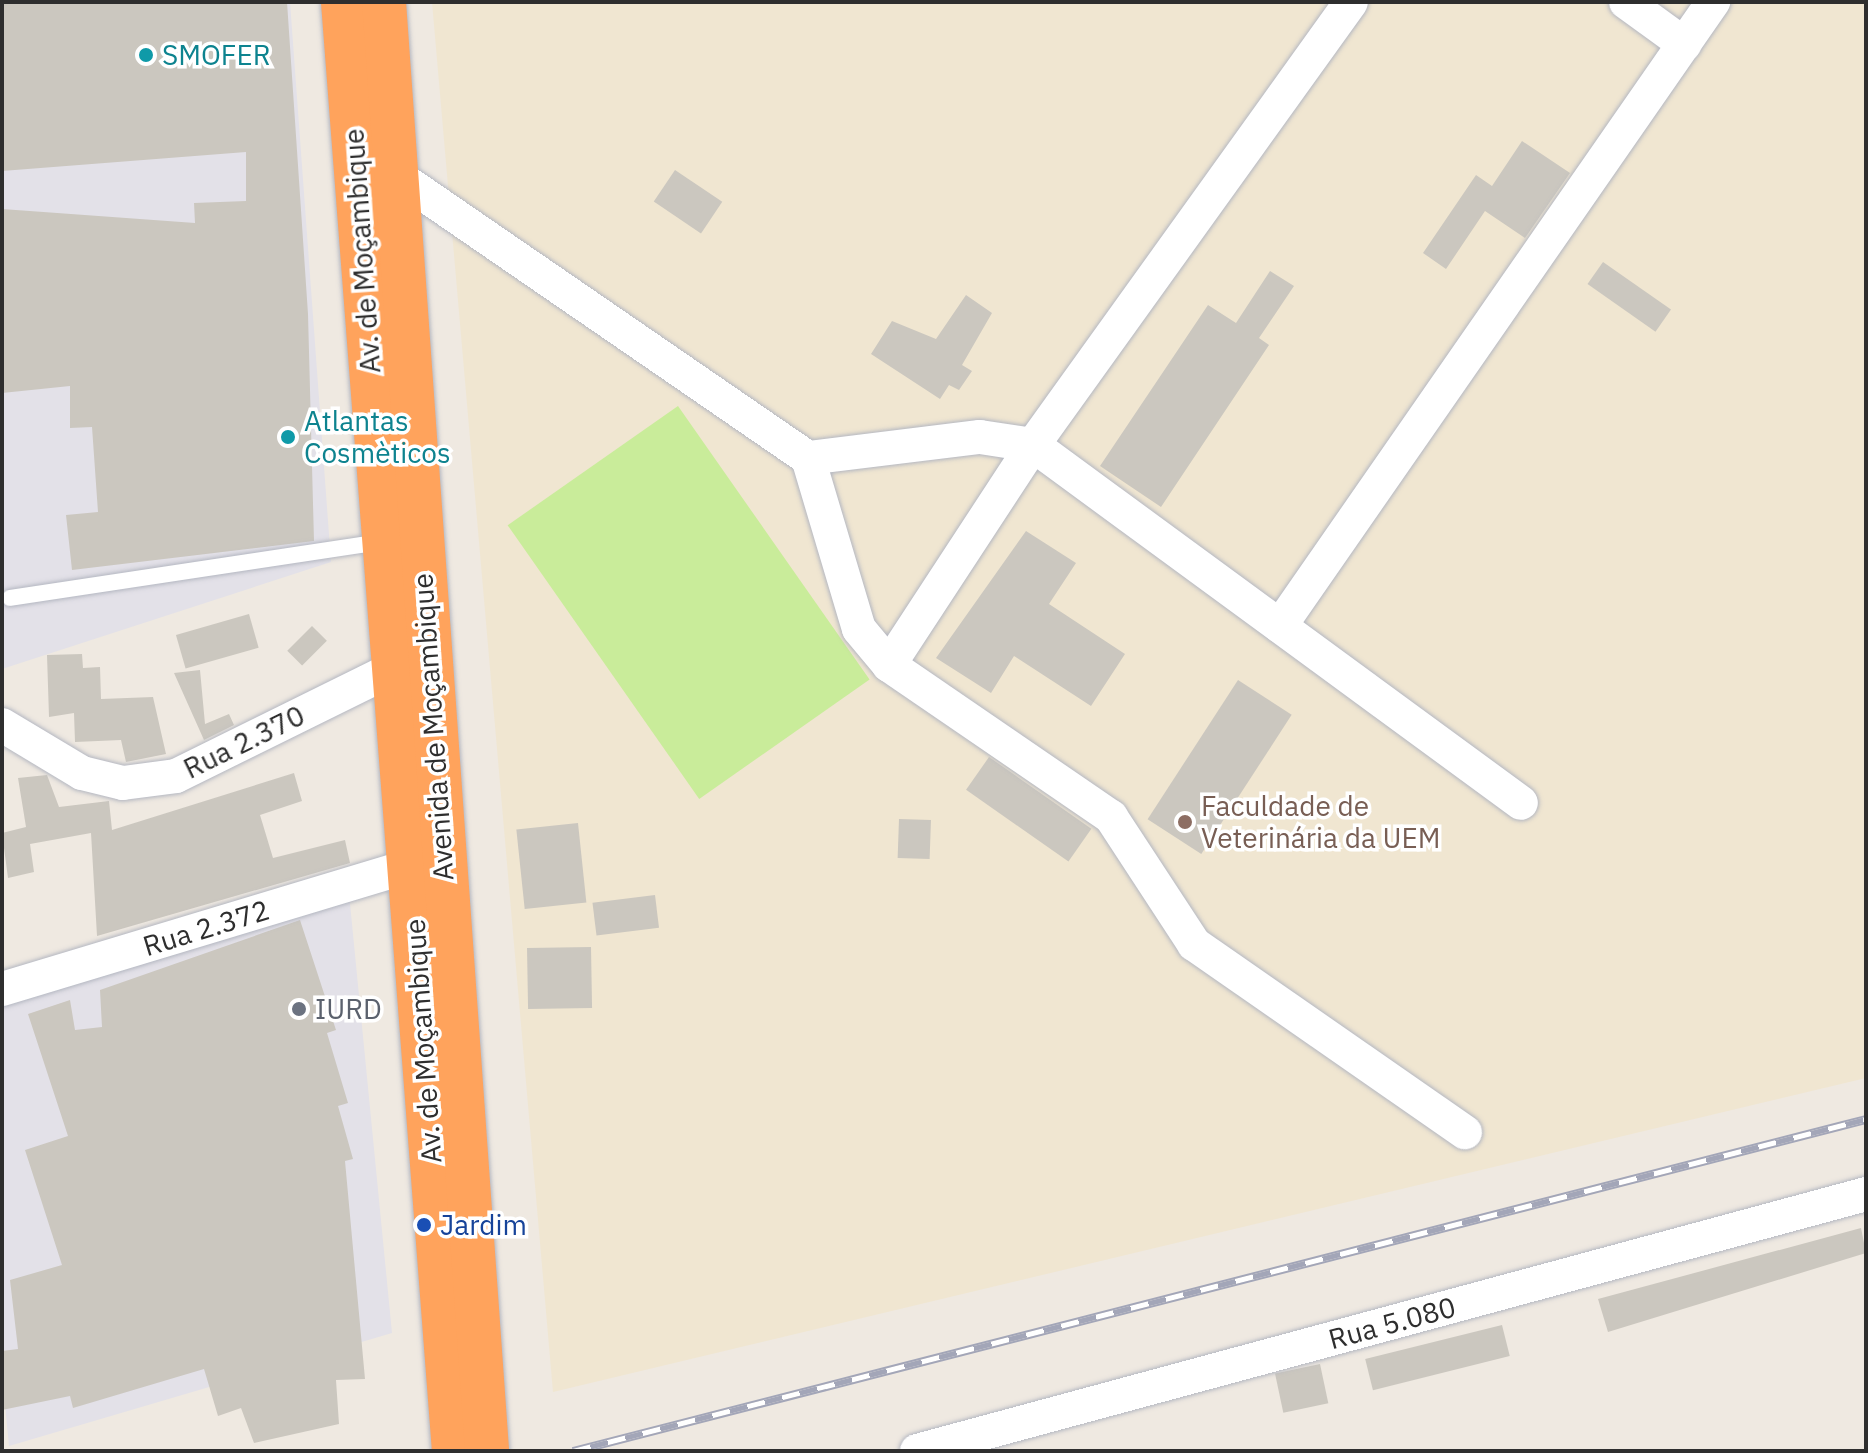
<!DOCTYPE html>
<meta charset="utf-8">
<style>
body{margin:0}
#map{position:relative;width:1868px;height:1453px;overflow:hidden;background:#efe9e1;font-family:"IBM Plex Sans",sans-serif}
div>[style]{position:absolute}
[style*='--x']{left:calc(var(--x)*1px);top:calc(var(--y)*1px);width:calc(var(--w)*1px);rotate:calc(var(--a)*1deg)}
.industrial>*{inset:0;background:#e3e1e8}
.education>*{inset:0;background:#f0e6d1}
.pitch>*{inset:0;background:#c9ec9a;transform-origin:0 0}
.building>*{inset:0;background:#cbc7bf;transform-origin:0 0}
.roads{filter:drop-shadow(0 0 2px #b4b7c1) drop-shadow(0 0 2px #b4b7c1)}
.lane>*{height:16px;margin:-8px;padding:0 8px;transform-origin:8px;border-radius:8px;background:#fff}
.street>*{height:34px;margin:-17px;padding:0 17px;transform-origin:17px;border-radius:17px;background:#fff}
.highway>*{height:44px;margin:-22px;padding:0 22px;transform-origin:22px;border-radius:22px;background:#ffa35c}
.rail>*{height:9px;margin-top:-4.5px;transform-origin:0;background:repeating-linear-gradient(90deg,#fff 0 18px,#a3a6b8 0 36px);box-sizing:border-box;border-block:2px solid #a3a6b8}
.dots>*{width:22px;height:22px;translate:-50% -50%;box-sizing:border-box;border:4px solid #fff;border-radius:50%}
span{translate:-50% -50%;white-space:nowrap;text-align:center;line-height:1.15;-webkit-text-stroke:7px #fff;paint-order:stroke}
.culture-label{font-size:28px;color:#0d838f}
.left{translate:0 -50%;text-align:left}
.street-label{font-size:28px;color:#2e2e2e}
.education-label{font-size:28px;color:#785e54}
.worship-label{font-size:28px;color:#5b616d}
.transit-label{font-size:28px;color:#164399}
.frame{position:absolute;inset:0;border:4px solid #2e2e2e;pointer-events:none}
</style>
<div id="map">
<div class="industrial">
<div style="clip-path:polygon(2px 2px,290px 2px,331px 562px,2px 669px)"></div>
<div style="clip-path:polygon(348px 883px,392px 1333px,9px 1446px,2px 1373px,2px 987px)"></div>
</div>
<div class="education">
<div style="clip-path:polygon(432px 2px,1866px 2px,1866px 1078px,553px 1392px)"></div>
</div>
<div class="pitch">
<div style="left:678px;top:406px;width:334px;height:208px;rotate:55deg"></div>
</div>
<div class="building">
<div style="clip-path:polygon(2px 2px,287px 2px,308px 314px,314px 541px,72px 570px,66px 515px,98px 512px,92px 427px,70px 428px,70px 386px,2px 393px,2px 209px,195px 223px,194px 203px,246px 201px,246px 152px,2px 171px)"></div>
<div style="clip-path:polygon(1522px 141px,1570px 173px,1525px 238px,1485px 211px,1446px 269px,1423px 253px,1476px 175px,1492px 186px)"></div>
<div style="left:675px;top:170px;width:57px;height:38px;rotate:34deg"></div>
<div style="left:1603px;top:262px;width:83px;height:27px;rotate:35deg"></div>
<div style="clip-path:polygon(1270px 271px,1294px 286px,1259px 338px,1269px 345px,1161px 507px,1100px 466px,1208px 305px,1236px 323px)"></div>
<div style="clip-path:polygon(966px 295px,992px 313px,962px 365px,972px 371px,959px 390px,949px 385px,940px 399px,871px 354px,892px 321px,936px 339px)"></div>
<div style="clip-path:polygon(1026px 531px,1076px 563px,1049px 604px,1125px 654px,1091px 706px,1014px 656px,991px 693px,936px 658px)"></div>
<div style="left:249px;top:614px;width:35px;height:76px;rotate:74deg"></div>
<div style="left:312px;top:626px;width:21px;height:35px;rotate:45deg"></div>
<div style="clip-path:polygon(82px 654px,83px 668px,100px 667px,101px 699px,153px 697px,166px 754px,126px 762px,121px 740px,75px 742px,74px 713px,49px 717px,47px 655px)"></div>
<div style="clip-path:polygon(200px 670px,205px 724px,229px 714px,234px 725px,204px 740px,174px 673px)"></div>
<div style="left:1238px;top:680px;width:64px;height:166px;rotate:33deg"></div>
<div style="left:989px;top:757px;width:125px;height:40px;rotate:35deg"></div>
<div style="clip-path:polygon(294px 773px,302px 801px,260px 815px,273px 858px,345px 840px,350px 863px,97px 936px,91px 833px,30px 844px,34px 872px,8px 878px,2px 833px,26px 827px,18px 778px,47px 775px,59px 807px,109px 801px,112px 830px)"></div>
<div style="left:899px;top:819px;width:32px;height:39px;rotate:2deg"></div>
<div style="left:578px;top:823px;width:80px;height:62px;rotate:84deg"></div>
<div style="left:655px;top:895px;width:33px;height:63px;rotate:83deg"></div>
<div style="clip-path:polygon(300px 920px,336px 1030px,327px 1033px,348px 1103px,338px 1106px,353px 1159px,345px 1161px,365px 1379px,336px 1380px,339px 1424px,254px 1443px,241px 1408px,218px 1416px,204px 1369px,73px 1408px,70px 1396px,2px 1410px,2px 1351px,18px 1349px,10px 1280px,62px 1265px,25px 1150px,68px 1136px,28px 1014px,70px 1000px,75px 1030px,102px 1027px,100px 990px)"></div>
<div style="left:591px;top:947px;width:61px;height:64px;rotate:89deg"></div>
<div style="clip-path:polygon(1861px 1228px,1866px 1253px,1608px 1332px,1598px 1299px)"></div>
<div style="left:1502px;top:1325px;width:32px;height:141px;rotate:76deg"></div>
<div style="left:1320px;top:1364px;width:40px;height:46px;rotate:78deg"></div>
</div>
<div class="roads">
<div class="lane">
<div style="--x:10;--y:598;--w:376;--a:-8.6"></div>
</div>
<div class="street">
<div style="--x:1626;--y:2;--w:72;--a:35.9"></div>
<div style="--x:396;--y:175;--w:500;--a:34.5"></div>
<div style="--x:808;--y:458;--w:178;--a:73.4"></div>
<div style="--x:859;--y:629;--w:47;--a:50.2"></div>
<div style="--x:889;--y:665;--w:269;--a:34.4"></div>
<div style="--x:1111;--y:817;--w:152;--a:56.8"></div>
<div style="--x:1194;--y:944;--w:330;--a:34.8"></div>
<div style="--x:808;--y:458;--w:173;--a:-7"></div>
<div style="--x:980;--y:437;--w:54;--a:8.6"></div>
<div style="--x:1033;--y:445;--w:605;--a:36.26"></div>
<div style="--x:1280;--y:626;--w:760;--a:-55.24"></div>
<div style="--x:889;--y:665;--w:263;--a:-56.8"></div>
<div style="--x:1033;--y:445;--w:545;--a:-54.33"></div>
<div style="--x:2;--y:725;--w:93;--a:31"></div>
<div style="--x:82;--y:773;--w:42;--a:13.7"></div>
<div style="--x:123;--y:783;--w:53;--a:-7.5"></div>
<div style="--x:176;--y:776;--w:244;--a:-26.3"></div>
<div style="--x:2;--y:989;--w:425;--a:-16.8"></div>
<div style="--x:917;--y:1451;--w:983;--a:-15.15"></div>
</div>
<div class="highway">
<div style="--x:343;--y:2;--w:1453;--a:85.62"></div>
<div style="--x:384;--y:2;--w:1453;--a:85.93"></div>
</div>
</div>
<div class="rail">
<div style="--x:573;--y:1451;--w:1335;--a:-14.4"></div>
</div>
<div class="dots">
<div style="left:146px;top:55px;background:#0f9aa8"></div>
<div style="left:288px;top:437px;background:#0f9aa8"></div>
<div style="left:1185px;top:822px;background:#8d6e63"></div>
<div style="left:299px;top:1009px;background:#6b7280"></div>
<div style="left:424px;top:1225px;background:#1a4fb4"></div>
</div>
<div class="culture-label">
<span class="left" style="left:162px;top:55px">SMOFER</span>
<span class="left" style="left:304px;top:437px">Atlantas<br>Cosmèticos</span>
</div>
<div class="street-label">
<span style="left:362px;top:251px;rotate:-94deg">Av. de Moçambique</span>
<span style="left:433px;top:727px;rotate:-94deg">Avenida de Moçambique</span>
<span style="left:244px;top:742px;rotate:-26deg">Rua 2.370</span>
<span style="left:206px;top:928px;rotate:-17deg">Rua 2.372</span>
<span style="left:423px;top:1041px;rotate:-94deg">Av. de Moçambique</span>
<span style="left:1392px;top:1323px;rotate:-15deg">Rua 5.080</span>
</div>
<div class="education-label">
<span class="left" style="left:1201px;top:822px">Faculdade de<br>Veterinária da UEM</span>
</div>
<div class="worship-label">
<span class="left" style="left:315px;top:1009px">IURD</span>
</div>
<div class="transit-label">
<span class="left" style="left:440px;top:1225px">Jardim</span>
</div>
<div class="frame"></div>
</div>
